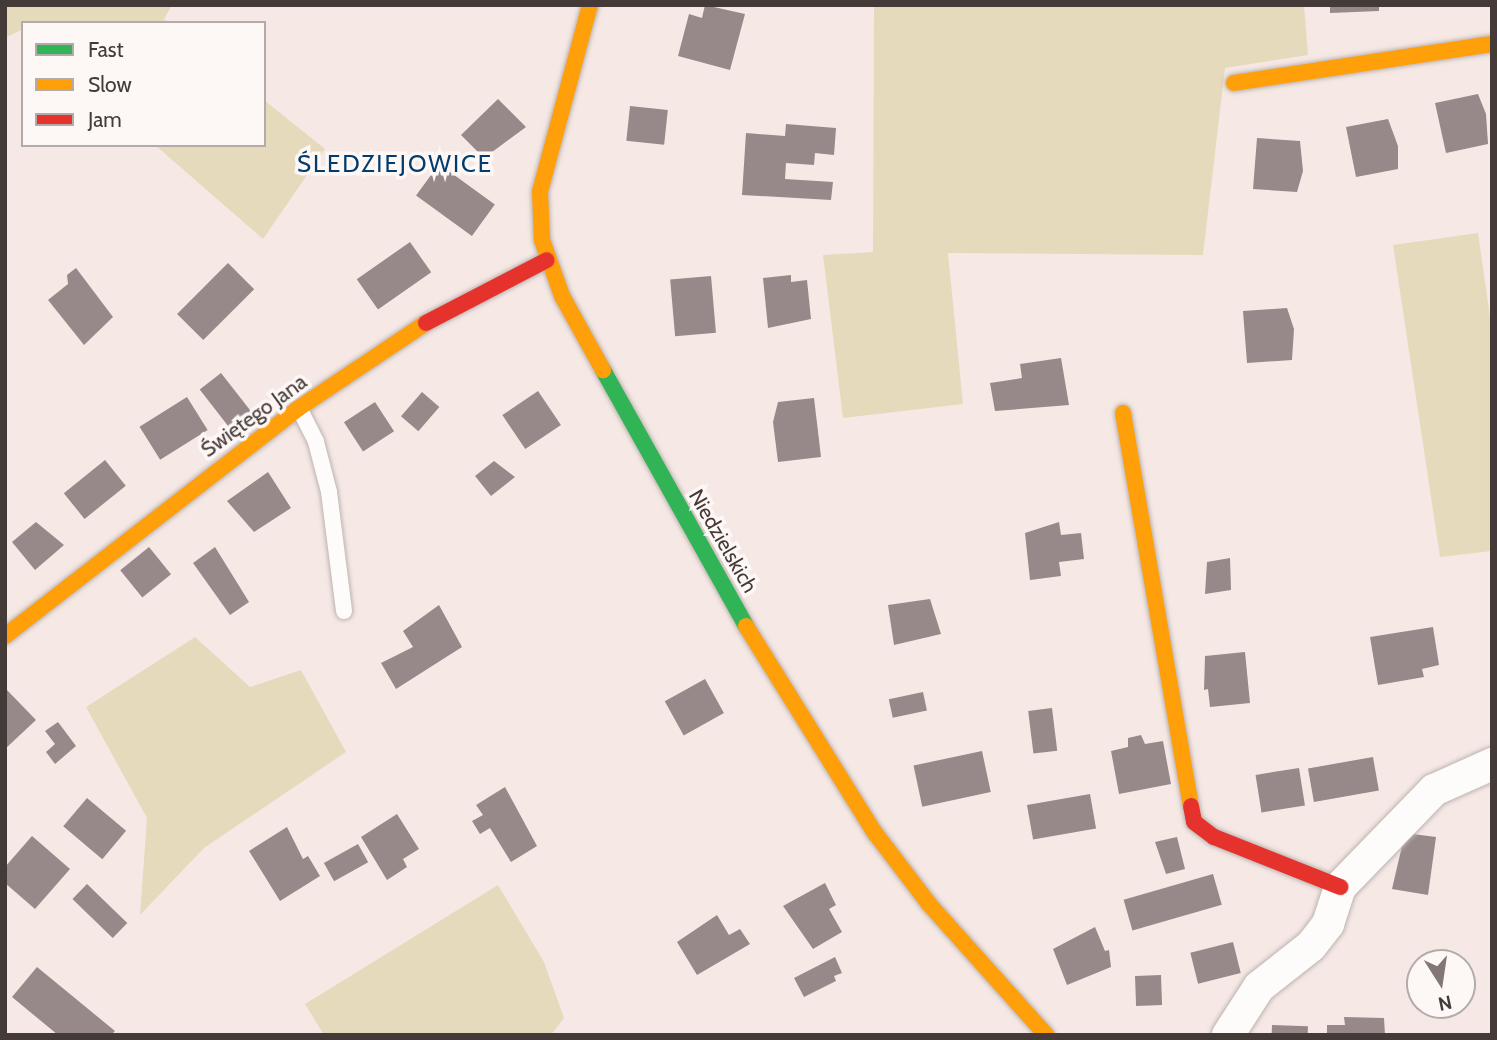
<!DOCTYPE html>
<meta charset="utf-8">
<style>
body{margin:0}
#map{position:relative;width:1497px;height:1040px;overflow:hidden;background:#f6e9e5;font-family:Cabin,sans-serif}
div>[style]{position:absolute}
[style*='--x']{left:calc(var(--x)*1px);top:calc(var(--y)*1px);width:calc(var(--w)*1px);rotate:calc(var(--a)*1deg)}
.green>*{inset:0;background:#e6dabd}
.building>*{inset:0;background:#978889;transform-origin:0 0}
.roads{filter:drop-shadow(0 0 2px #bdb3b0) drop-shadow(0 0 2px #bdb3b0)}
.lane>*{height:16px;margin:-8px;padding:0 8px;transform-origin:8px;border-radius:8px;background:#fefcfb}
.street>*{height:32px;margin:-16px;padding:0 16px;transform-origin:16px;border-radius:16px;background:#fefcfb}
.fast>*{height:16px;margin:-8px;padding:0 8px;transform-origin:8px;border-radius:8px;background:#30b455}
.slow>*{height:16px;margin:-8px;padding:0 8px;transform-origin:8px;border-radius:8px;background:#ff9f0a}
.jam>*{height:16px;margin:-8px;padding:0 8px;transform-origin:8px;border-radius:8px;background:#e5322d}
span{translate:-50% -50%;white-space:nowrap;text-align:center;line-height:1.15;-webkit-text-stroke:7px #fdf7f6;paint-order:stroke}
.street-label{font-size:21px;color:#443a37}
.quarter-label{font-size:24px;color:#023c6c;letter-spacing:2px}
.frame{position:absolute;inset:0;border:7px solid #443a37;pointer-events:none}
.legend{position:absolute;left:21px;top:21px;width:245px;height:126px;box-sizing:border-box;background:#fdf7f6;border:2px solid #b3abaa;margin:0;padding:9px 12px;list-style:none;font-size:21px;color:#443a37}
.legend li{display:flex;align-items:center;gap:14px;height:35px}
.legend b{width:35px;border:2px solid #b3abaa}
.north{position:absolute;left:1406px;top:949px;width:70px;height:70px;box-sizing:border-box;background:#fdf7f6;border:2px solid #b3abaa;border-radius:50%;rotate:168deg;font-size:19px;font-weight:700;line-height:28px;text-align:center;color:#443a37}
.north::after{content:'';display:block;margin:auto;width:24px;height:32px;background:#827774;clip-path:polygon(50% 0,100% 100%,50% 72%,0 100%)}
</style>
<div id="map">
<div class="green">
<div style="clip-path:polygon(5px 5px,172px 5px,164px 19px,169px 23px,23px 23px,23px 29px,5px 38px)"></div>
<div style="clip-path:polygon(874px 5px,1304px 5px,1308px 55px,1225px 68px,1203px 255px,948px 253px,963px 404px,843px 418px,823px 255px,873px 252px)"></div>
<div style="clip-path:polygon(264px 100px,325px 149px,263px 239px,155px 145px,264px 145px)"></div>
<div style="clip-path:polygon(1478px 233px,1492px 330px,1492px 551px,1440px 557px,1393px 245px)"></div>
<div style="clip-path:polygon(195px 637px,250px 687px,301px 670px,346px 752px,204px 848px,140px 915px,147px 818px,86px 707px)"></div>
<div style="clip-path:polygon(498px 885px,544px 962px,564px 1018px,551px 1035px,324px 1035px,305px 1004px)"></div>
</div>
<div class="building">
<div style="clip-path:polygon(705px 5px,745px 14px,730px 70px,678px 56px,689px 14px,702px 18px)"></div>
<div style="clip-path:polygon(1330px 5px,1379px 5px,1379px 11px,1330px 13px)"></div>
<div style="clip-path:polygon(1478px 94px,1486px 114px,1488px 144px,1446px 153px,1435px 103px)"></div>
<div style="clip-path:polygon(498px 99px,526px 127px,484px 158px,461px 135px)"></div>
<div style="left:630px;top:106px;width:38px;height:35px;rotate:6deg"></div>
<div style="clip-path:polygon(1388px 119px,1398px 146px,1398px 169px,1356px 177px,1346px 127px)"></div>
<div style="clip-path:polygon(786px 124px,836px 128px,834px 155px,815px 153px,814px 165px,786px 163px,785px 179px,833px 182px,831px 200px,742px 195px,746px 133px,785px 136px)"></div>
<div style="clip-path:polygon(1257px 138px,1300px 141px,1303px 171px,1297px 192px,1253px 189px)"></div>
<div style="left:439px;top:164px;width:69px;height:39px;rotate:36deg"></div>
<div style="left:410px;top:242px;width:37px;height:65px;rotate:55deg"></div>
<div style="left:228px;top:263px;width:37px;height:72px;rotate:45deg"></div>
<div style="clip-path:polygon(76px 268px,113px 317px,84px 345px,48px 300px,68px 284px,67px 275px)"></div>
<div style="clip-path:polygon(791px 275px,791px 282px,807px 280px,811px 319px,768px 328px,763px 278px)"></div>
<div style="left:711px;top:276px;width:57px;height:41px;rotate:85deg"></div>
<div style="clip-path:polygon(1287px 308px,1294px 329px,1292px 360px,1247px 363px,1243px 311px)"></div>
<div style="clip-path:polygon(1061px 358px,1069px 405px,995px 411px,990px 383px,1022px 378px,1020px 364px)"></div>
<div style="left:221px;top:373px;width:54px;height:27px;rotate:52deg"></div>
<div style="left:538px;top:391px;width:41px;height:43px;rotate:56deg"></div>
<div style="left:422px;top:392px;width:23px;height:32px;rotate:41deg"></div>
<div style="left:187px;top:397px;width:39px;height:56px;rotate:58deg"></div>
<div style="clip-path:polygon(814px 398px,821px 457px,778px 462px,773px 422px,778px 402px)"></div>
<div style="left:375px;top:402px;width:35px;height:37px;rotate:57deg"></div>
<div style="left:105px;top:460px;width:33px;height:53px;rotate:51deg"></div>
<div style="clip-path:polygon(494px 461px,515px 477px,491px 496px,475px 476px)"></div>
<div style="clip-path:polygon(268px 472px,291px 508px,254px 532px,227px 501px)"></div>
<div style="clip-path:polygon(36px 522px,64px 545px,35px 570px,12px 542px)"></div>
<div style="clip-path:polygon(1059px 522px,1061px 535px,1081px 533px,1084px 559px,1059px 562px,1061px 576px,1030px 580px,1025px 533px)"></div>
<div style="left:149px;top:547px;width:35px;height:37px;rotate:51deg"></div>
<div style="clip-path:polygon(215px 547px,249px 602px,230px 615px,193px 563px)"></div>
<div style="clip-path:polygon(1230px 558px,1231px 590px,1205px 594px,1207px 562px)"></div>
<div style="clip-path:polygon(930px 599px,941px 634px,894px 645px,888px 605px)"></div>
<div style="clip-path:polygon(439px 605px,462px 647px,396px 689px,381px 663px,413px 647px,403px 631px)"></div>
<div style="clip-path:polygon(1433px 627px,1439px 665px,1422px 669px,1424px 677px,1378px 685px,1370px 637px)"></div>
<div style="clip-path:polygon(1245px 652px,1250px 703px,1210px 707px,1208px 689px,1204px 690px,1205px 656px)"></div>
<div style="left:705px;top:679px;width:39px;height:46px;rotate:61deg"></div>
<div style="clip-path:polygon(5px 688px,36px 720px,5px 749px)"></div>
<div style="left:923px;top:692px;width:19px;height:35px;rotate:78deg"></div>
<div style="left:1052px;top:708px;width:43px;height:24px;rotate:83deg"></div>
<div style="clip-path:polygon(58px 722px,76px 746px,55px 764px,46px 752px,55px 744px,45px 731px)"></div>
<div style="clip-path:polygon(1141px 735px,1145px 744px,1163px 741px,1171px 784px,1119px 794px,1111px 751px,1128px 747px,1128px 738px)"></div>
<div style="left:982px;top:751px;width:42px;height:70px;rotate:78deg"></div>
<div style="left:1373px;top:757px;width:34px;height:66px;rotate:80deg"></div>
<div style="left:1299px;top:768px;width:38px;height:44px;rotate:81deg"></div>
<div style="clip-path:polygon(505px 787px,537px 846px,511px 862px,490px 828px,480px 834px,472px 821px,483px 815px,476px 805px)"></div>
<div style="left:1090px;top:794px;width:35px;height:64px;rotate:80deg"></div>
<div style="left:87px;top:798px;width:51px;height:37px;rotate:40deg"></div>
<div style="clip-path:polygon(397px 814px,419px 849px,403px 859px,407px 867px,387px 880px,361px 837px)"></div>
<div style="clip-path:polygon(287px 827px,303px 859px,308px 856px,320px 876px,280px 901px,249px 851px)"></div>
<div style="clip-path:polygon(1405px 833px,1436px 837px,1428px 895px,1392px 889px)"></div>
<div style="clip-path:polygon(32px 836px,70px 869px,35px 909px,5px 883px,5px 867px)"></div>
<div style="clip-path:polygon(1177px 837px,1185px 869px,1166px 874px,1155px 842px)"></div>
<div style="left:358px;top:844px;width:21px;height:39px;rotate:61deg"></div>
<div style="left:1213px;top:874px;width:32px;height:93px;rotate:74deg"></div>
<div style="clip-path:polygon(825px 883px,836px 905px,829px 909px,842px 932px,813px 949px,783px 906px)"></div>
<div style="left:87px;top:884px;width:56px;height:21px;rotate:44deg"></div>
<div style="clip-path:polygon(717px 915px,729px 935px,740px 929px,750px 944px,697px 975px,677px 942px)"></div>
<div style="clip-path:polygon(1095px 927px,1105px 951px,1109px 950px,1111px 967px,1067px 985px,1053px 949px)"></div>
<div style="left:1233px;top:942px;width:32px;height:44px;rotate:76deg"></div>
<div style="clip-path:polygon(835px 957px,842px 973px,834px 976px,836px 981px,804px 997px,794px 978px)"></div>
<div style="clip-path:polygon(37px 967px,115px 1031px,111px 1035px,58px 1035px,12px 997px)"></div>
<div style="left:1161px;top:975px;width:30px;height:26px;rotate:88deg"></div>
<div style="clip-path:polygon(1344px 1017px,1384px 1018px,1385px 1035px,1327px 1035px,1327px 1025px,1345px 1025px)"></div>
<div style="left:1272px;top:1025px;width:36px;height:10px;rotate:2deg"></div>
</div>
<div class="roads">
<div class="lane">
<div style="--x:299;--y:408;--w:38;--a:63"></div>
<div style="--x:316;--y:442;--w:52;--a:75.4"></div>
<div style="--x:329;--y:492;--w:120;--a:82.8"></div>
</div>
<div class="street">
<div style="--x:1228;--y:1035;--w:57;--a:-57.1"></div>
<div style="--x:1259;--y:987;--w:66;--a:-38.3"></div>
<div style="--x:1311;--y:946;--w:28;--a:-52"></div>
<div style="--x:1328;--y:924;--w:39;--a:-72"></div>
<div style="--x:1340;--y:887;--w:135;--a:-45.9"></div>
<div style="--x:1434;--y:790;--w:64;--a:-24.1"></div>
</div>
<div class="fast">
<div style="--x:603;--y:370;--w:293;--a:60.8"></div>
</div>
<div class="slow">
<div style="--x:590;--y:5;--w:194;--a:105"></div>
<div style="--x:540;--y:192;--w:48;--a:87.6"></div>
<div style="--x:542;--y:240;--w:59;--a:70.3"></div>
<div style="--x:562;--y:296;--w:85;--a:61"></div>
<div style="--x:1234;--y:83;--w:261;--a:-8.6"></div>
<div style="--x:1123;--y:413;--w:399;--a:80.2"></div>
<div style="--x:746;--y:626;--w:244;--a:58.1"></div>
<div style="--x:875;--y:833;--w:89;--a:52.7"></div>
<div style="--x:929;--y:904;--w:176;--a:48.2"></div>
<div style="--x:5;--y:636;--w:372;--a:-37.8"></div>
<div style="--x:299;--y:408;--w:153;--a:-33.8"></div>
</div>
<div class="jam">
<div style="--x:426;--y:323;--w:136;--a:-27.5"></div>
<div style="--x:1191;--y:806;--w:16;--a:79"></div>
<div style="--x:1194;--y:822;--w:25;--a:37"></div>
<div style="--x:1214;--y:837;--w:136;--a:21.6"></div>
</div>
</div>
<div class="street-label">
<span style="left:254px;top:416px;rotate:-36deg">Świętego Jana</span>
<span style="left:723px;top:541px;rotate:60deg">Niedzielskich</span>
</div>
<div class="quarter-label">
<span style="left:395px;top:164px">ŚLEDZIEJOWICE</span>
</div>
<div class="frame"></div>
<ul class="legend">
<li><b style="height:9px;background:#30b455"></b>Fast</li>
<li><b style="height:9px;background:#ff9f0a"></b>Slow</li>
<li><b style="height:9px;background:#e5322d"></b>Jam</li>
</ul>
<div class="north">N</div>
</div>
